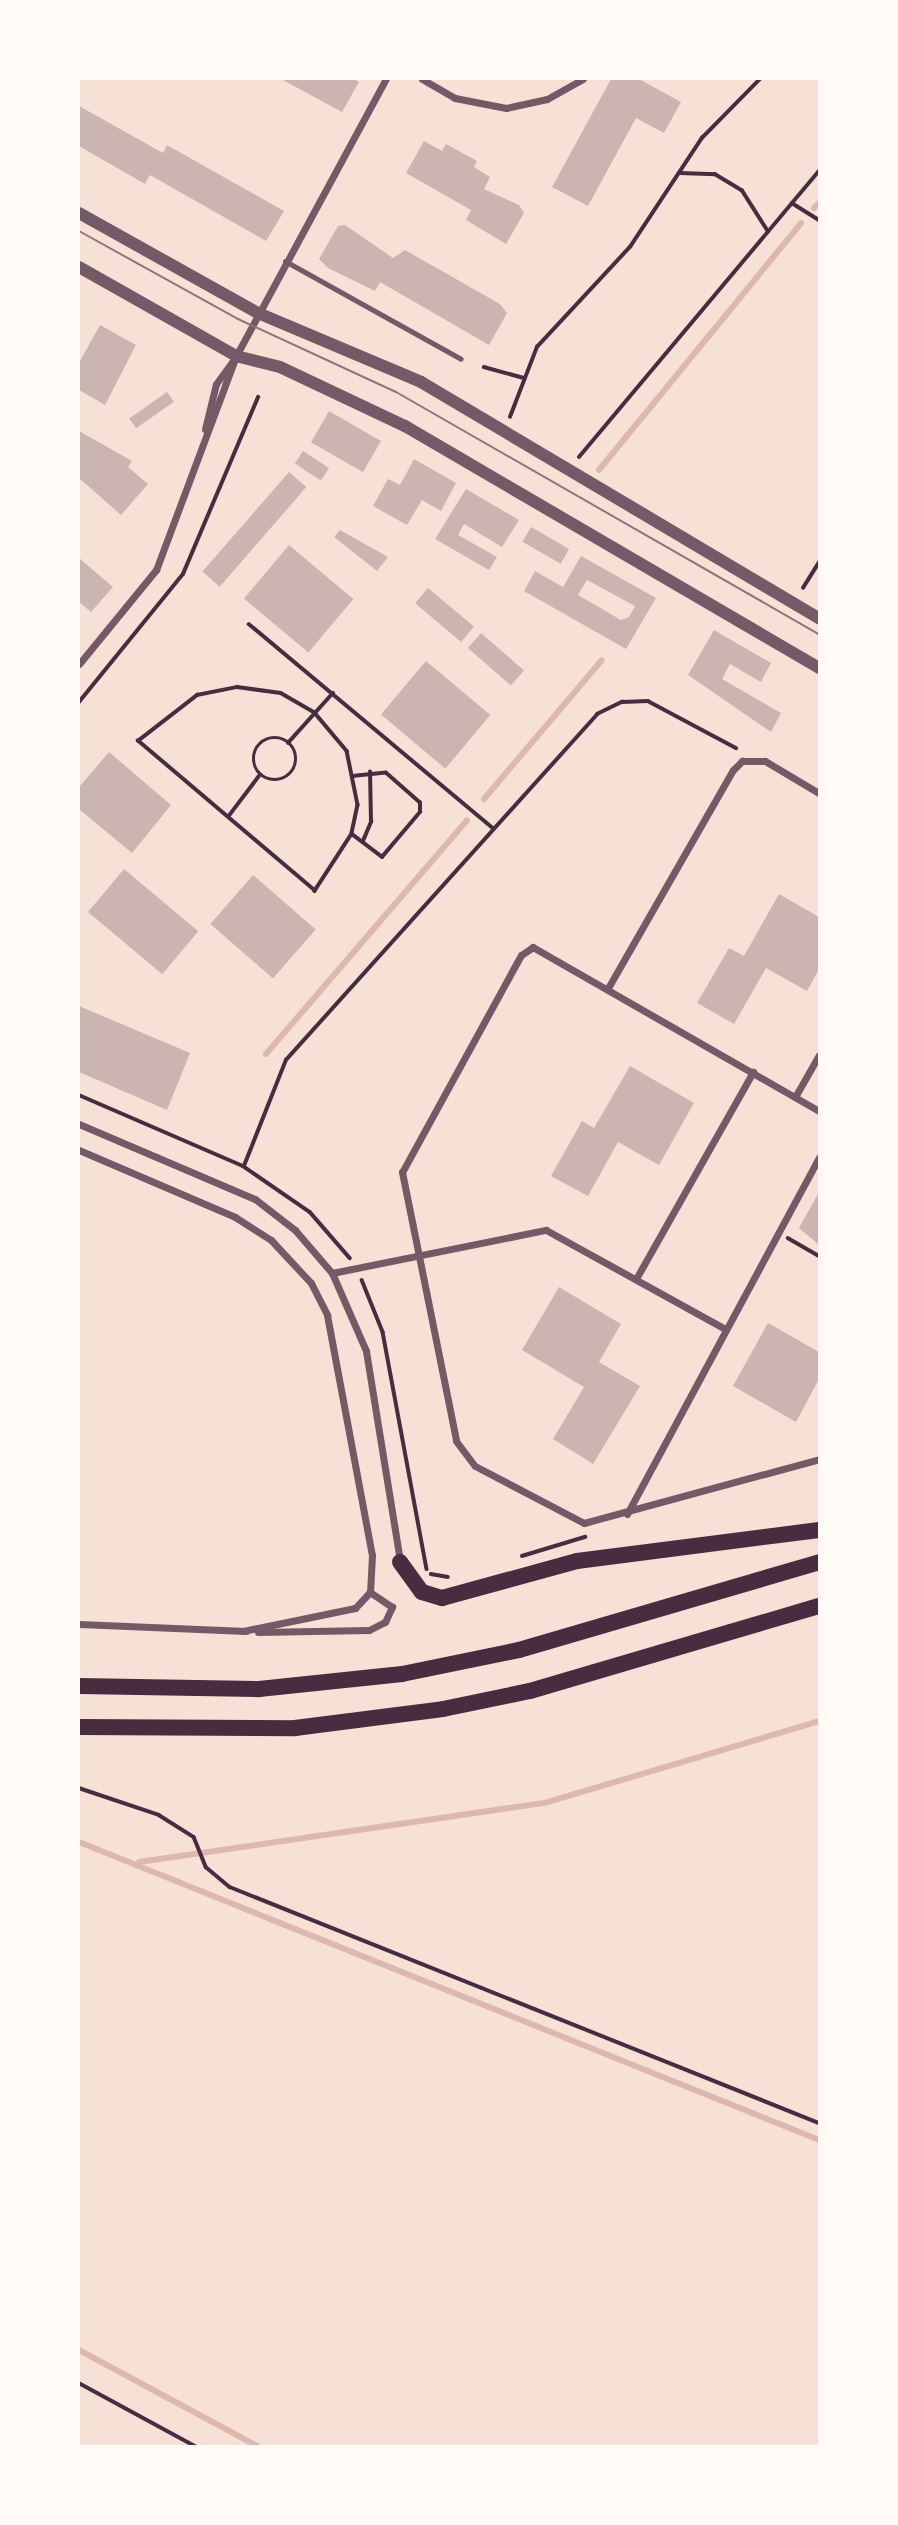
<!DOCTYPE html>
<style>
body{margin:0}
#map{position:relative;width:898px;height:2525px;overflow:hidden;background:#f7e1d7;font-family:Poppins,sans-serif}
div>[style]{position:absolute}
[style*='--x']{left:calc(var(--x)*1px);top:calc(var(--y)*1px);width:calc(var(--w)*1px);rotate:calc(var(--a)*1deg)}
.stream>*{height:6px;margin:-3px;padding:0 3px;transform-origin:3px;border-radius:3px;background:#dcb8b0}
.building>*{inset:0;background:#ccb4b1;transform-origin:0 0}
.path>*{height:3.5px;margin:-1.75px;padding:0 1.75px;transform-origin:1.75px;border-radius:1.75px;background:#4a2c40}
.path>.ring{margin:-1.75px;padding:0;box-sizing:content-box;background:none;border:3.5px solid #4a2c40;border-radius:50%}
.service>*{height:5px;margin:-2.5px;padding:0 2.5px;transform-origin:2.5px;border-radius:2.5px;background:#755966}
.minor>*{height:7px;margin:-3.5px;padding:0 3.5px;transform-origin:3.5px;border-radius:3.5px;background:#755966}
.tertiary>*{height:12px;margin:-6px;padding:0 6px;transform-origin:6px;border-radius:6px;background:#755966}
.primary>*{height:16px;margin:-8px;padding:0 8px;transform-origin:8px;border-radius:8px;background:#4a2c40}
.tram>*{height:2px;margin:-1px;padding:0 1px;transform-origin:1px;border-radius:1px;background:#8f747c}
span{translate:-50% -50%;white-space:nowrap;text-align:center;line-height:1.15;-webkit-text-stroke:6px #fffaf5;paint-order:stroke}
.frame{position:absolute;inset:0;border:80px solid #fffaf5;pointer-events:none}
</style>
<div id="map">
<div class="stream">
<div style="--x:814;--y:208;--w:7;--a:-45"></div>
<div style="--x:599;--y:470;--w:319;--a:-50.7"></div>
<div style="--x:484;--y:799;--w:182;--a:-49.7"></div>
<div style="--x:266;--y:1054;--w:308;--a:-49.3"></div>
<div style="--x:79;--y:1842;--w:798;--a:21.93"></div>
<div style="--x:139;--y:1862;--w:413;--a:-8.3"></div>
<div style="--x:548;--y:1802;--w:283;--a:-16.6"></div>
<div style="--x:79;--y:2350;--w:202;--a:28.3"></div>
</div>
<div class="building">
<div style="clip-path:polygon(281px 79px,354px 79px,359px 82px,342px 112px)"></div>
<div style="clip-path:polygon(611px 79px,639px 79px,681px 102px,664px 133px,636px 118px,588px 206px,552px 187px)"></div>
<div style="clip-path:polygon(79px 106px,163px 153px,167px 145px,284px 211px,266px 241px,150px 175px,145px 184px,79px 146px)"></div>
<div style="clip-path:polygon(424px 141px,442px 151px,446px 144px,477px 161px,474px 167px,490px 177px,484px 189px,519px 205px,524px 213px,506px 244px,466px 220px,471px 210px,406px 173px)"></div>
<div style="clip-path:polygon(345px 225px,393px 258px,405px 250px,500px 304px,507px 313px,489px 345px,380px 282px,375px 291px,328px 268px,319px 259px,338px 226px)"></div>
<div style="clip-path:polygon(100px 325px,136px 345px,105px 405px,79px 390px,79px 363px)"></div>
<div style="left:167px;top:392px;width:12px;height:46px;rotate:55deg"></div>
<div style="left:329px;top:411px;width:60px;height:36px;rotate:30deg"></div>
<div style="clip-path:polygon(79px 431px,132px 461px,128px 467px,148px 484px,121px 515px,79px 478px)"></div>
<div style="left:303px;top:451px;width:31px;height:15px;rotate:33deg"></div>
<div style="clip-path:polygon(414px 459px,456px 483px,441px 511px,422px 500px,407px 525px,373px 506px,388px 479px,400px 485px)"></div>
<div style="left:289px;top:472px;width:23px;height:132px;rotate:41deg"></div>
<div style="clip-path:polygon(466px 489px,519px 520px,502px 547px,464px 524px,458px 535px,497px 557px,489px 570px,435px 539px)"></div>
<div style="left:531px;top:527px;width:44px;height:17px;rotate:30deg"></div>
<div style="clip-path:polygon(340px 530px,388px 557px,377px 571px,334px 537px)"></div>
<div style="left:289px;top:545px;width:84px;height:70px;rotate:40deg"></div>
<div style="clip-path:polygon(evenodd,581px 556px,656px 598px,626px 649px,524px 591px,535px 571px,563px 587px,581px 556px,587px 580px,635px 606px,629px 617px,621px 620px,578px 595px,587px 580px)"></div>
<div style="clip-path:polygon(79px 558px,113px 587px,91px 612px,79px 602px)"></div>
<div style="left:428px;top:588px;width:60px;height:20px;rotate:40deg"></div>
<div style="clip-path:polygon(714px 630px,771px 663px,761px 682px,730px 664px,722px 679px,781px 713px,771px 732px,688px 675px)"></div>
<div style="left:481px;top:633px;width:57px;height:20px;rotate:41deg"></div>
<div style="left:426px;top:661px;width:84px;height:70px;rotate:40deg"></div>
<div style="clip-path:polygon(109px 752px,171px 805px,132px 853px,79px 809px,79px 787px)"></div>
<div style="left:124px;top:869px;width:97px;height:56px;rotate:40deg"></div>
<div style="left:253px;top:875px;width:83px;height:65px;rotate:41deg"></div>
<div style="clip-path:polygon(779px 894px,819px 917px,819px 969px,807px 991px,766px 968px,734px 1024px,697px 1003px,729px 948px,744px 956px)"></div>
<div style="clip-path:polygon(79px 1006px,190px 1053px,167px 1110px,79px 1072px)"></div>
<div style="clip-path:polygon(630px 1066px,694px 1103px,659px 1165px,618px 1142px,588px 1196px,551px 1176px,582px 1121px,594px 1128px)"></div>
<div style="clip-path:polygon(819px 1192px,819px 1245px,799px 1228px)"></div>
<div style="clip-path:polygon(559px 1287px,621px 1324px,599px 1362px,640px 1386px,593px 1464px,553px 1439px,584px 1387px,522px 1350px)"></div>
<div style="clip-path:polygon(768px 1323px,819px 1352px,819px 1379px,796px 1422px,733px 1386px)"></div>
</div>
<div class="path">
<div style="--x:680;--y:173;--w:35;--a:2"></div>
<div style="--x:715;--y:174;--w:31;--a:31"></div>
<div style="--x:742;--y:190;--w:49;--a:57.6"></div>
<div style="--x:792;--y:203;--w:32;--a:32"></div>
<div style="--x:484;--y:367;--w:41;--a:15.4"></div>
<div style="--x:510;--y:417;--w:75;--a:-68.9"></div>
<div style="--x:537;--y:347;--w:137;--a:-47.1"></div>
<div style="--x:630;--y:247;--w:131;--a:-56.6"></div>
<div style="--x:702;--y:138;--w:83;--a:-45.5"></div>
<div style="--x:579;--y:457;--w:373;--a:-50"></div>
<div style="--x:803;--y:588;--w:31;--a:-58"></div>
<div style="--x:249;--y:624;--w:318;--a:39.9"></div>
<div style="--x:237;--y:687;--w:44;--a:7.8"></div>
<div style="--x:281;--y:693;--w:39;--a:30"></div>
<div style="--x:315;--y:713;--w:50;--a:49.9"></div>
<div style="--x:347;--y:751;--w:55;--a:78.5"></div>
<div style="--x:358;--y:805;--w:30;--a:102"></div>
<div style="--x:352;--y:834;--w:68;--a:123"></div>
<div style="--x:315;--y:891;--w:232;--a:-139.7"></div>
<div style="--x:138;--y:741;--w:75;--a:-37.9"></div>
<div style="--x:197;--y:695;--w:41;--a:-11.3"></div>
<div style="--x:79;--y:702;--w:165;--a:-50.9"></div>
<div style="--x:183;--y:574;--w:192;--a:-67"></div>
<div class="ring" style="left:254px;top:738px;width:38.5px;height:38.5px"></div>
<div style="--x:288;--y:743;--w:67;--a:-48"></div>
<div style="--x:228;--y:817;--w:51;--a:-52.9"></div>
<div style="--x:352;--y:834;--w:38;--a:37"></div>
<div style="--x:382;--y:857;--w:59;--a:-49.8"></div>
<div style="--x:420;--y:812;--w:9;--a:-90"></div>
<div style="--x:420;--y:803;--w:45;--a:-138.6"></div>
<div style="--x:386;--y:773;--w:31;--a:174"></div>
<div style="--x:363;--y:841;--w:21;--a:-67"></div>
<div style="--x:371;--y:822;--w:50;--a:-91.1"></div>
<div style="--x:79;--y:1095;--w:179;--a:23.4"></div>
<div style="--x:243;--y:1166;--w:81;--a:34.5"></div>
<div style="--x:310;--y:1212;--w:61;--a:49"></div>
<div style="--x:244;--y:1166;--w:114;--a:-68.4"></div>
<div style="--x:286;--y:1060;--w:465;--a:-48"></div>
<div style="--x:597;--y:714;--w:28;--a:-26"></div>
<div style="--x:622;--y:702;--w:26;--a:-2"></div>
<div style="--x:648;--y:701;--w:100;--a:28.1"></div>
<div style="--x:788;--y:1238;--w:36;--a:30"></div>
<div style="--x:362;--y:1280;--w:56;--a:68"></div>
<div style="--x:383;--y:1332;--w:241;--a:79.5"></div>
<div style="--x:522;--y:1556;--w:66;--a:-16.8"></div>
<div style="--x:431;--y:1574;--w:17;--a:10"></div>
<div style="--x:79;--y:1788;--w:84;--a:18.6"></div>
<div style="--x:159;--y:1815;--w:41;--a:32.2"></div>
<div style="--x:194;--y:1837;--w:32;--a:68"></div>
<div style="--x:206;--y:1867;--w:31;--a:40"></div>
<div style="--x:230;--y:1887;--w:635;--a:21.83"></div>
<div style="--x:79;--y:2383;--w:132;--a:28.5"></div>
</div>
<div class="service">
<div style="--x:285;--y:261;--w:201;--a:29.1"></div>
</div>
<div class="minor">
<div style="--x:422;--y:79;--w:38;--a:30"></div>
<div style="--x:455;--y:98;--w:52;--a:11.1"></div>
<div style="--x:506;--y:108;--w:42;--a:-12.4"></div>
<div style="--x:547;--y:99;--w:41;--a:-29.1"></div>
<div style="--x:205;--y:429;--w:46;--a:-76.3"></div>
<div style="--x:216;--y:384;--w:29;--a:-54"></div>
<div style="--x:79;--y:664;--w:122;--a:-50.7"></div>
<div style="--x:156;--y:570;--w:228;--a:-69.5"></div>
<div style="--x:236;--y:356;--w:315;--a:-61.6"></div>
<div style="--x:608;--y:988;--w:251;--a:-60.2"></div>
<div style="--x:733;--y:770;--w:13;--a:-45"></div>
<div style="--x:742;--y:761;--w:23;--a:0"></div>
<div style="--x:765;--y:761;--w:63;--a:30.7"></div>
<div style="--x:795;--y:1097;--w:48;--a:-60.3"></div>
<div style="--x:819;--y:1111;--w:330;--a:-150.2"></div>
<div style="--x:533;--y:947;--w:14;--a:146"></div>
<div style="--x:521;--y:955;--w:247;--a:118.7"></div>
<div style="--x:402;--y:1172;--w:274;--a:78.6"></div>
<div style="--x:456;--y:1441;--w:31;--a:53"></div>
<div style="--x:475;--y:1466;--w:123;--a:27.6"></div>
<div style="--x:584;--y:1523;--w:244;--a:-15.2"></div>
<div style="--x:79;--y:1124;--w:191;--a:23.1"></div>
<div style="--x:255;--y:1199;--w:51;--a:37.8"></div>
<div style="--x:295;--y:1230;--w:57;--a:49.3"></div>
<div style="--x:332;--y:1273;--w:85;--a:66.4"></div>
<div style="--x:366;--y:1351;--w:213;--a:80.8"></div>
<div style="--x:79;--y:1150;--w:170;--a:23.2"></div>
<div style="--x:235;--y:1217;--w:43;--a:32.6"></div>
<div style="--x:271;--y:1240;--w:59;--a:47.1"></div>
<div style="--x:311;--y:1283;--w:36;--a:63"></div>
<div style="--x:327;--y:1315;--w:244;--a:79.4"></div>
<div style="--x:372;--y:1555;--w:37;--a:93"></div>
<div style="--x:370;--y:1592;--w:22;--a:133"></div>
<div style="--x:355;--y:1608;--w:114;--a:168.4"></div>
<div style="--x:332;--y:1273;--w:218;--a:-11.4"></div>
<div style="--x:546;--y:1230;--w:205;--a:28.9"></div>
<div style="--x:637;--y:1277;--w:236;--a:-60.5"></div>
<div style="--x:627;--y:1514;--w:405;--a:-61.7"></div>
<div style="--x:79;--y:1624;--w:167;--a:2.4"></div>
<div style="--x:258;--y:1632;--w:111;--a:-1"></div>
<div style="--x:369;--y:1630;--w:18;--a:-27"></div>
<div style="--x:385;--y:1622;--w:17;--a:-65"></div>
<div style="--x:392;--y:1607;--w:27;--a:-146"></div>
</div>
<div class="tertiary">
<div style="--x:79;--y:213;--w:205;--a:29.2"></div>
<div style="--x:258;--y:313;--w:177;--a:22.9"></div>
<div style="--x:421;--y:382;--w:463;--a:30.7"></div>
<div style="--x:79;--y:267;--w:180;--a:29.5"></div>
<div style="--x:236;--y:356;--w:45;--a:14"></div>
<div style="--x:280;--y:367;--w:138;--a:25.3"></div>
<div style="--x:405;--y:426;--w:480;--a:30.3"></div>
</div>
<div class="primary">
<div style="--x:400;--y:1562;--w:37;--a:54"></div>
<div style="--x:422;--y:1592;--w:21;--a:17"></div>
<div style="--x:442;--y:1598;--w:140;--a:-15.3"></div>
<div style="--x:577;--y:1561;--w:244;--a:-7.3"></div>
<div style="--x:79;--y:1686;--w:180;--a:1"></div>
<div style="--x:259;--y:1689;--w:144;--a:-6"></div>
<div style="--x:402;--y:1674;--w:119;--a:-11.6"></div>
<div style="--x:519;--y:1650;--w:313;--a:-16.3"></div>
<div style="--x:79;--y:1727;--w:216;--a:0.3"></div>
<div style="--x:295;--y:1728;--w:149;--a:-7.3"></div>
<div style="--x:443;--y:1709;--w:89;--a:-11.7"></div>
<div style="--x:530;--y:1691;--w:301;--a:-16.4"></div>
</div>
<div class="tram">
<div style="--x:79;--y:231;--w:182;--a:29"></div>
<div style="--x:238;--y:319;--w:174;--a:24.8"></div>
<div style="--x:396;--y:392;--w:487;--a:29.8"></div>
</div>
<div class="frame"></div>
</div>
